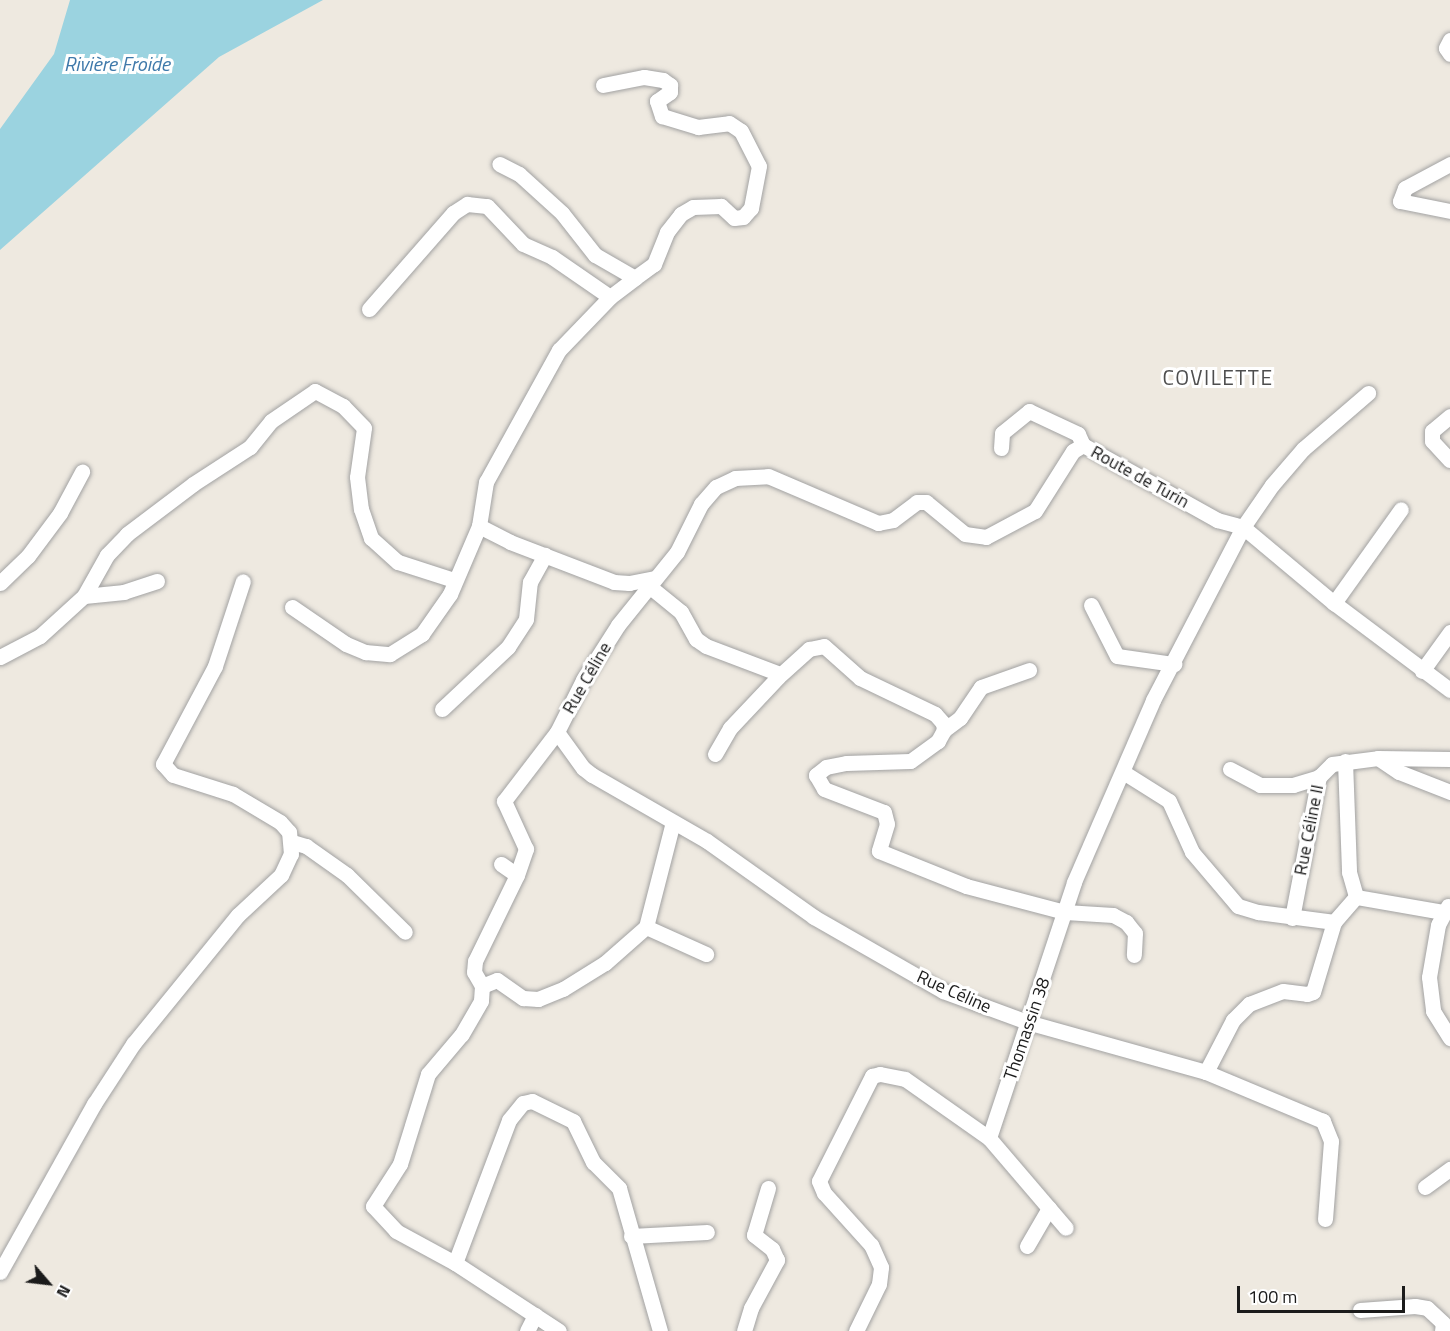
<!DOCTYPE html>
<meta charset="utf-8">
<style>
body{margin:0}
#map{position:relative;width:1450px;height:1331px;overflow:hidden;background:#eee9e0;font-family:"Titillium Web",sans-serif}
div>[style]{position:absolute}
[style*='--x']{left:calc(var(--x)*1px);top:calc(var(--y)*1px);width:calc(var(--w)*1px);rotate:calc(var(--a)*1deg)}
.water>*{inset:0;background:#9bd3e0}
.roads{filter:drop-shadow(0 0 2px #a2a2a2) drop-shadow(0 0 2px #a2a2a2)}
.minor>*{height:15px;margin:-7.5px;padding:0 7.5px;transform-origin:7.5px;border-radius:7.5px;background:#fff}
span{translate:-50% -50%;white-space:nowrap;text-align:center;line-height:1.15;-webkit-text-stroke:6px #fff;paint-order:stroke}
.street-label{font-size:18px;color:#1b1b1b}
.water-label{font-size:20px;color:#3f79aa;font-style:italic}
.quarter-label{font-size:21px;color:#4e4e4e;letter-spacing:1.5px}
.north{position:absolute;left:18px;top:1253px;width:60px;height:60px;-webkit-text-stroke:4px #fff;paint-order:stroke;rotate:118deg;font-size:16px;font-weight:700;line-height:24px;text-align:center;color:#1b1b1b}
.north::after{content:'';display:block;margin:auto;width:21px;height:27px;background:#1b1b1b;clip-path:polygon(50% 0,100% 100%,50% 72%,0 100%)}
.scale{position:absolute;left:1237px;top:1286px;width:168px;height:27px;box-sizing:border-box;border:3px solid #1b1b1b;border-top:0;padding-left:8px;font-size:18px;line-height:21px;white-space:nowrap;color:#1b1b1b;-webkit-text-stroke:4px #fff;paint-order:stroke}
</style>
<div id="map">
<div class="water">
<div style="clip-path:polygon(70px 0,323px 0,219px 57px,0 250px,0 129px,54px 54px)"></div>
</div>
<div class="roads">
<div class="minor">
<div style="--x:1450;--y:40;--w:9;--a:117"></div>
<div style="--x:1446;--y:48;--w:7;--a:56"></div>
<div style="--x:603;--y:85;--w:42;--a:-11"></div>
<div style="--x:644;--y:77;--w:19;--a:9"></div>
<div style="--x:663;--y:80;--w:9;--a:36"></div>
<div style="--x:670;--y:85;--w:7;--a:90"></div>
<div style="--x:670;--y:92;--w:16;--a:145"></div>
<div style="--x:657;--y:101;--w:16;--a:72"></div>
<div style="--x:662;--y:116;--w:38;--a:17"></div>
<div style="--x:698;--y:127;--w:31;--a:-7"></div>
<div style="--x:729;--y:123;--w:14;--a:34"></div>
<div style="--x:741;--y:131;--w:39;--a:63"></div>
<div style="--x:759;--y:166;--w:43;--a:100.8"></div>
<div style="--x:751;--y:208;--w:12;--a:132"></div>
<div style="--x:743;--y:217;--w:9;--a:174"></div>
<div style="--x:734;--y:218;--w:18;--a:-137"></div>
<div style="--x:721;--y:206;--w:28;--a:178"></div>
<div style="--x:693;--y:207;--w:14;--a:150"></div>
<div style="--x:681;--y:214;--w:23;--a:128"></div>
<div style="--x:667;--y:232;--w:35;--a:112"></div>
<div style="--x:654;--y:264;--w:24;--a:144"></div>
<div style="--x:1450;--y:164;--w:51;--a:151.9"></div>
<div style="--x:1405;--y:188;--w:14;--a:111"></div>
<div style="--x:1400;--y:201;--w:51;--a:11.3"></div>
<div style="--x:369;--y:309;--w:128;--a:-48.8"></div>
<div style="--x:453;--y:213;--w:17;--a:-33"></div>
<div style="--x:467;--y:204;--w:20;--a:6"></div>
<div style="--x:487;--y:206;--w:52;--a:46.5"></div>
<div style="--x:523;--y:244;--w:32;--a:24"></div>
<div style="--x:552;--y:257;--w:70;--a:34.6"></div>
<div style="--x:1450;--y:416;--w:23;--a:140"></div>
<div style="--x:1432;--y:431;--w:10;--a:90"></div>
<div style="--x:1432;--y:441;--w:26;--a:47"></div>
<div style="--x:1001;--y:448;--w:15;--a:-86"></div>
<div style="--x:1002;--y:433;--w:35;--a:-39"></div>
<div style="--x:1029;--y:411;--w:54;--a:25.1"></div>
<div style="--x:1078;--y:434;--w:12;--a:66"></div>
<div style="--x:479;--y:526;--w:35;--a:27"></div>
<div style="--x:510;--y:542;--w:111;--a:21"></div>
<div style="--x:614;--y:582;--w:15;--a:4"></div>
<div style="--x:629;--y:583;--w:26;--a:-11"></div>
<div style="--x:157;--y:581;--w:35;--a:162"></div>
<div style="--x:124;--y:592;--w:40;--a:174.3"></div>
<div style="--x:84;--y:596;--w:47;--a:-60.7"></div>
<div style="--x:107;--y:555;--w:29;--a:-46"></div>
<div style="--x:127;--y:534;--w:83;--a:-37.1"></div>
<div style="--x:193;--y:484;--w:68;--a:-33"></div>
<div style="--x:250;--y:447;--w:33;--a:-51"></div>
<div style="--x:271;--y:421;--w:53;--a:-34.3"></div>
<div style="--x:315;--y:391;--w:32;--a:28"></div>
<div style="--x:343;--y:406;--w:30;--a:46"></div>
<div style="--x:364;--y:428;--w:49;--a:98.1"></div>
<div style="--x:357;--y:477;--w:32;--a:83"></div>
<div style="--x:361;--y:509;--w:31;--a:71"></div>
<div style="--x:371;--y:538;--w:36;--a:42"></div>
<div style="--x:398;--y:562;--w:59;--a:17.8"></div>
<div style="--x:0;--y:583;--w:39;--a:-44"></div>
<div style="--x:28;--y:556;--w:54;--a:-53.3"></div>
<div style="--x:60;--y:513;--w:47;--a:-61.8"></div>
<div style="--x:649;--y:586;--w:41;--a:39.1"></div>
<div style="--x:681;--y:612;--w:31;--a:61"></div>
<div style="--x:696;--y:639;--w:12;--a:35"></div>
<div style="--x:706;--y:646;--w:79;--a:20.7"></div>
<div style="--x:1334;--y:603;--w:115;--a:-54.5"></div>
<div style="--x:1091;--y:605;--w:57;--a:63"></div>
<div style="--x:1117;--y:656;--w:58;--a:8"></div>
<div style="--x:292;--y:607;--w:65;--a:34.4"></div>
<div style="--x:346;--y:644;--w:21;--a:23"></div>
<div style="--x:365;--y:652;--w:25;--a:5"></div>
<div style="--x:390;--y:654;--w:38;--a:-32"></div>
<div style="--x:422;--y:634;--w:49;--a:-55"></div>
<div style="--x:450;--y:594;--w:74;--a:-66.9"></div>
<div style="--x:479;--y:526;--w:45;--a:-81"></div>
<div style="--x:486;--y:482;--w:151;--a:-61.1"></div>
<div style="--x:559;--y:350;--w:74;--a:-46.1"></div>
<div style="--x:610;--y:297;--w:31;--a:-37"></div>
<div style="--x:635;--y:278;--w:46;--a:-150.1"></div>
<div style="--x:595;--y:255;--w:53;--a:-128.2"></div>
<div style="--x:562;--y:213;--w:58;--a:-137.8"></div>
<div style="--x:519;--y:174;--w:22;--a:-153"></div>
<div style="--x:0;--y:657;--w:45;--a:-27.7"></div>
<div style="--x:40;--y:636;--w:59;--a:-42.3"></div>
<div style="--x:1422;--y:671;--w:48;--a:-54.3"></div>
<div style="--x:442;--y:709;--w:91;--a:-43.2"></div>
<div style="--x:508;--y:647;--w:33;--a:-57"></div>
<div style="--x:526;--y:619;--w:37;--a:-84"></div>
<div style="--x:530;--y:582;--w:31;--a:-61"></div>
<div style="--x:944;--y:730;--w:20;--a:-37"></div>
<div style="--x:960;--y:718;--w:37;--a:-56"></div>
<div style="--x:981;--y:687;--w:51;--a:-19.5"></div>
<div style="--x:715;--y:754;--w:30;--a:-60"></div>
<div style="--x:730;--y:728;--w:70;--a:-46.7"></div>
<div style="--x:778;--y:677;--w:42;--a:-42.1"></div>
<div style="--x:809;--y:649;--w:15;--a:-11"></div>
<div style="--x:824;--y:646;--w:48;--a:41.6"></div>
<div style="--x:860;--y:678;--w:83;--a:25.6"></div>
<div style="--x:935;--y:714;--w:12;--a:48"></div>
<div style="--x:943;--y:723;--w:7;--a:82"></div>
<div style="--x:944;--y:730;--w:13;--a:119"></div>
<div style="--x:938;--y:741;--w:34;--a:144"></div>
<div style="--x:910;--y:761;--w:64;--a:178.2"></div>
<div style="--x:846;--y:763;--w:20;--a:169"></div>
<div style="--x:826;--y:767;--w:13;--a:141"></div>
<div style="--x:816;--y:775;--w:16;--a:60"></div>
<div style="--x:824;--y:789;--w:64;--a:21"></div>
<div style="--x:884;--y:812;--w:12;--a:76"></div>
<div style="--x:887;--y:824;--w:28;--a:107"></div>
<div style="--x:879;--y:851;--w:94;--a:21.9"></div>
<div style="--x:966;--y:886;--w:102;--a:14.7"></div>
<div style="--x:1065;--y:912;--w:48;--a:3.6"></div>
<div style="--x:1113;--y:915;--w:15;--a:28"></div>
<div style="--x:1126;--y:922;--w:14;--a:51"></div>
<div style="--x:1135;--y:933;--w:22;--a:93"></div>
<div style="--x:1378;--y:758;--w:72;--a:0.8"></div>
<div style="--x:1345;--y:761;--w:111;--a:87.9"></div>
<div style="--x:1349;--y:872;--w:26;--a:74"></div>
<div style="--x:1230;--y:769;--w:34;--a:28"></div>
<div style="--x:1260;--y:785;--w:33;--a:0"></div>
<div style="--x:1293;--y:785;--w:27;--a:-17"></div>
<div style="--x:1123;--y:772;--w:54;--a:32.2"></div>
<div style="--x:1169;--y:801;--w:56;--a:65.7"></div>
<div style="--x:1192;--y:852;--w:71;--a:49.6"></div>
<div style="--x:1238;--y:906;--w:21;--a:17"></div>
<div style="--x:1258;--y:912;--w:77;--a:7.5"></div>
<div style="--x:292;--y:842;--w:15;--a:16"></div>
<div style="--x:306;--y:846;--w:50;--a:35.3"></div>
<div style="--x:347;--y:875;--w:81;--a:44.5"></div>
<div style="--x:501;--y:864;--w:19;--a:35"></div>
<div style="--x:517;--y:875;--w:96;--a:116"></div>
<div style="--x:475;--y:961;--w:11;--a:95"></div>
<div style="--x:474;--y:972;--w:16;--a:60"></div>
<div style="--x:482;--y:986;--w:15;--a:94"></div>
<div style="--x:481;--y:1001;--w:39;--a:120"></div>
<div style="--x:461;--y:1035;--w:51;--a:130.2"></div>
<div style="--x:428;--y:1074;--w:94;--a:107.3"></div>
<div style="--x:400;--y:1164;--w:50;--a:122.7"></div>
<div style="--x:373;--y:1206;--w:34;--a:47"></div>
<div style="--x:396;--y:1231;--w:67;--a:28.5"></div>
<div style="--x:455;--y:1263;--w:124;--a:33.2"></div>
<div style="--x:517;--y:875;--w:28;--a:-71"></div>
<div style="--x:526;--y:849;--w:53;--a:-114.6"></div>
<div style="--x:504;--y:801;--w:87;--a:-52.5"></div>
<div style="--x:1448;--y:906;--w:21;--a:118"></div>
<div style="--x:1438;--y:925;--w:53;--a:99.8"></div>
<div style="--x:1429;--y:977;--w:34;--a:83"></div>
<div style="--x:1433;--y:1011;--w:32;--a:58"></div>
<div style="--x:1292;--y:918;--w:144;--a:-79.2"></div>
<div style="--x:1319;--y:777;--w:18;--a:-45"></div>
<div style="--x:1332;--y:764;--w:46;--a:-7.4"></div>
<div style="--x:1378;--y:758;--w:25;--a:34"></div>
<div style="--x:1399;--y:772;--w:55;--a:21.4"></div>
<div style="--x:646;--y:927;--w:108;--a:-75.6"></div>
<div style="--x:482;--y:986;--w:16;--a:-22"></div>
<div style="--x:497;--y:980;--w:32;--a:35"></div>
<div style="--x:523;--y:998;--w:15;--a:4"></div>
<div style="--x:538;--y:999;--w:27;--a:-22"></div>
<div style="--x:563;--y:989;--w:49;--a:-31.8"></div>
<div style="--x:605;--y:963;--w:55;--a:-41.3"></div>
<div style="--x:646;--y:927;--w:66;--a:24.2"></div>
<div style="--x:1206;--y:1072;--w:59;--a:-62.6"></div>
<div style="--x:1233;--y:1020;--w:23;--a:-45"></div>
<div style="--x:1249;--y:1004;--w:36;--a:-21"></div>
<div style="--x:1283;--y:991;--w:24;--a:7"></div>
<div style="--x:1307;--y:994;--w:6;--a:-18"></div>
<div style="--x:1313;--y:992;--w:73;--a:-73.3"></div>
<div style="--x:1334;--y:922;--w:33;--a:-49"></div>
<div style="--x:1356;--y:897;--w:88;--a:9.8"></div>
<div style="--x:989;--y:1138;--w:270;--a:-71.6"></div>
<div style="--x:1074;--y:882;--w:198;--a:-66.5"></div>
<div style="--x:1153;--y:700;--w:195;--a:-62.5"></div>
<div style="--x:1243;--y:527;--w:51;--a:-55.4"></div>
<div style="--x:1272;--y:485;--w:48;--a:-49.3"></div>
<div style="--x:1303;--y:449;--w:86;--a:-40.7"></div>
<div style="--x:1425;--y:1187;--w:31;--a:-36"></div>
<div style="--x:1325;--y:1219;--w:78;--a:-85.6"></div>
<div style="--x:1331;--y:1141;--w:22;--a:-112"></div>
<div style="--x:1323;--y:1121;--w:127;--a:-157.3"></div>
<div style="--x:1206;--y:1072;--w:183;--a:-164.4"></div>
<div style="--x:1030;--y:1023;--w:93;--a:-159.8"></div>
<div style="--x:943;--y:991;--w:149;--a:-150.2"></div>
<div style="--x:814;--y:917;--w:131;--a:-144.6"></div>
<div style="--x:707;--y:841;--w:133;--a:-150.1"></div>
<div style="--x:592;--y:775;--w:11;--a:-142"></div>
<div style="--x:583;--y:768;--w:44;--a:-125.8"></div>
<div style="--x:557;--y:732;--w:58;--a:-63.4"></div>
<div style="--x:583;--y:680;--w:65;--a:-57.5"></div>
<div style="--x:618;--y:625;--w:94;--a:-51.1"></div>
<div style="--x:677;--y:552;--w:54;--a:-63.4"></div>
<div style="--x:701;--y:504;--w:23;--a:-49"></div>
<div style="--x:716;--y:487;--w:21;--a:-25"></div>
<div style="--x:735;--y:478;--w:33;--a:-3"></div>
<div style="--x:768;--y:476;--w:120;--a:23.1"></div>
<div style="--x:878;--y:523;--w:15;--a:-11"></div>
<div style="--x:893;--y:520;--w:30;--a:-37"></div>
<div style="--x:917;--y:502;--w:9;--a:0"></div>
<div style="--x:926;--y:502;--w:50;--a:39.4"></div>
<div style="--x:965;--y:534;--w:21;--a:8"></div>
<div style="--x:986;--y:537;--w:55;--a:-28"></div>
<div style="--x:1035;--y:511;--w:71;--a:-57.7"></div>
<div style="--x:1073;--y:451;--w:12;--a:-31"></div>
<div style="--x:1083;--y:445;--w:154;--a:29.2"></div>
<div style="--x:1217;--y:520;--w:27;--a:15"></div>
<div style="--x:1243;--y:527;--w:119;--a:39.9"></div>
<div style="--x:1334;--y:603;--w:145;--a:36.9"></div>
<div style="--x:631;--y:1236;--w:76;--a:-3"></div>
<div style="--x:1027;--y:1246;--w:44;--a:-59.9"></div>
<div style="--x:455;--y:1263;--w:153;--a:-69.3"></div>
<div style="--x:509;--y:1120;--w:22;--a:-51"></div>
<div style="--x:523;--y:1103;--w:9;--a:-13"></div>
<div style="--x:532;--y:1101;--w:46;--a:26"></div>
<div style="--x:573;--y:1121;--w:46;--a:64"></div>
<div style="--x:593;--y:1162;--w:37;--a:45"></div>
<div style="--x:619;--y:1188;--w:149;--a:74"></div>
<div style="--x:0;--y:1272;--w:193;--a:-60.8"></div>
<div style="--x:94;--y:1104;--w:72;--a:-57"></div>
<div style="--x:133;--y:1044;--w:166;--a:-50.9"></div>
<div style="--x:238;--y:915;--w:59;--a:-42.9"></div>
<div style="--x:281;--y:875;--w:23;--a:-65"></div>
<div style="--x:291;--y:854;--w:22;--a:-95"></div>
<div style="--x:289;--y:832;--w:13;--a:-132"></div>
<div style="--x:280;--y:822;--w:55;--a:-149.2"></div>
<div style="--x:233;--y:794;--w:63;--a:-162.4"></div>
<div style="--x:173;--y:775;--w:15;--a:-132"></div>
<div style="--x:163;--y:764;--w:111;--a:-62"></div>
<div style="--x:215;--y:666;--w:89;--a:-71.8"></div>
<div style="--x:1360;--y:1310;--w:55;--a:-4.2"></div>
<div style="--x:1415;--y:1306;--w:12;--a:9"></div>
<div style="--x:1427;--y:1308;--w:22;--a:43"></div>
<div style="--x:1443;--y:1323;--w:8;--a:97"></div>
<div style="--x:527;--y:1331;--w:18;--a:-63"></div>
<div style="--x:744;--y:1331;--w:24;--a:-73"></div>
<div style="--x:751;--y:1308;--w:55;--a:-61.6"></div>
<div style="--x:777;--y:1260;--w:12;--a:-114"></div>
<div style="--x:772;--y:1249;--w:23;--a:-142"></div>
<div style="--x:754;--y:1235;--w:49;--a:-73.4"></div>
<div style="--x:856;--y:1331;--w:52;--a:-63.9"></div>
<div style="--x:879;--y:1284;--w:17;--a:-83"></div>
<div style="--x:881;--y:1267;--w:24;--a:-114"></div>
<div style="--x:871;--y:1245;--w:70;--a:-132.1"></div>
<div style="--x:824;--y:1193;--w:13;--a:-113"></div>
<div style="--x:819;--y:1181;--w:118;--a:-63.2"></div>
<div style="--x:872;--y:1076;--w:8;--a:-14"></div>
<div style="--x:880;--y:1074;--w:25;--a:11"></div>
<div style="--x:905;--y:1079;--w:103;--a:35.1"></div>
<div style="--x:989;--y:1138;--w:118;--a:49.5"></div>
</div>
</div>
<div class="street-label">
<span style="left:1140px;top:477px;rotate:29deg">Route de Turin</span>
<span style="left:587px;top:678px;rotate:-60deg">Rue Céline</span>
<span style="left:1309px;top:830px;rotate:-79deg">Rue Céline II</span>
<span style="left:954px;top:992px;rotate:24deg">Rue Céline</span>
<span style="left:1027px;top:1029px;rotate:-71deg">Thomassin 38</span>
</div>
<div class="water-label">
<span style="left:117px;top:63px">Rivière Froide</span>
</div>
<div class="quarter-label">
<span style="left:1218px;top:377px">COVILETTE</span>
</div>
<div class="north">N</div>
<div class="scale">100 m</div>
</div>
